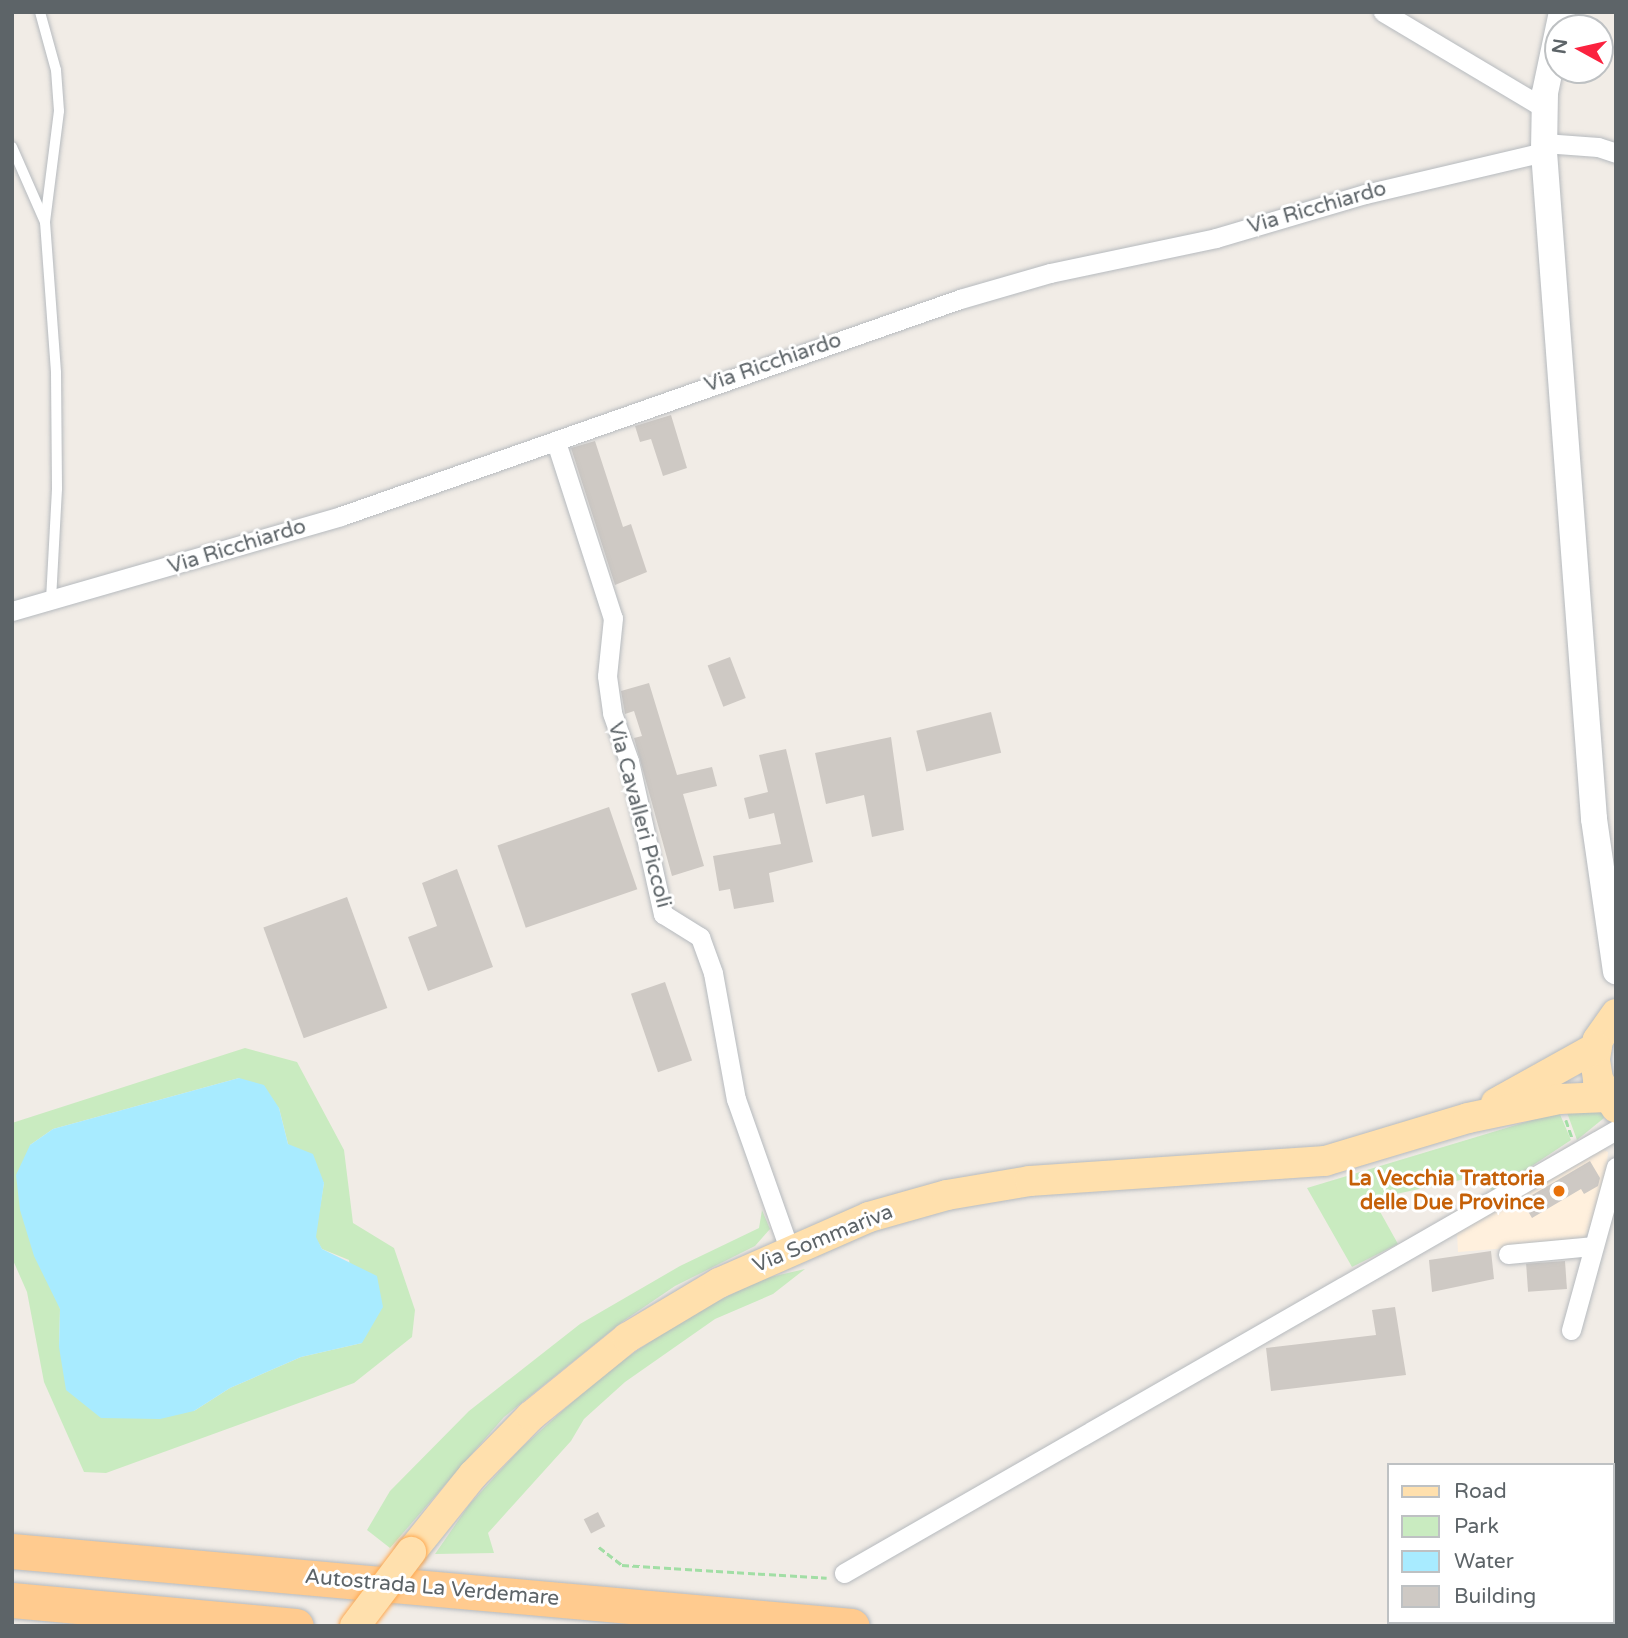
<!DOCTYPE html>
<style>
body{margin:0}
#map{position:relative;width:1628px;height:1638px;overflow:hidden;background:#f1ece6;font-family:"Varela Round",sans-serif}
div>[style]{position:absolute}
[style*='--x']{left:calc(var(--x)*1px);top:calc(var(--y)*1px);width:calc(var(--w)*1px);rotate:calc(var(--a)*1deg)}
.commercial>*{inset:0;background:#fff0dd}
.green>*{inset:0;background:#c9ebc0}
.water>*{inset:0;background:#a8ebff}
.building>*{inset:0;background:#cec9c4;transform-origin:0 0}
.path>*{height:2.5px;margin-top:-1.25px;transform-origin:0;background:repeating-linear-gradient(90deg,#a2dea5 0 7px,transparent 0 10.5px)}
.roads{filter:drop-shadow(0 0 2px #b6babe) drop-shadow(0 0 2px #b6babe)}
.lane>*{height:10px;margin:-5px;padding:0 5px;transform-origin:5px;border-radius:5px;background:#fff}
.street>*{height:19px;margin:-9.5px;padding:0 9.5px;transform-origin:9.5px;border-radius:9.5px;background:#fff}
.secondary>*{height:26px;margin:-13px;padding:0 13px;transform-origin:13px;border-radius:13px;background:#fff}
.primary>*{height:30px;margin:-15px;padding:0 15px;transform-origin:15px;border-radius:15px;background:#ffe0ad}
.highway>*{height:35px;margin:-17.5px;padding:0 17.5px;transform-origin:17.5px;border-radius:17.5px;background:#ffcb8f}
.bridges{filter:drop-shadow(0 0 2px #ffa951) drop-shadow(0 0 2px #ffa951)}
.primary-bridge>*{height:30px;margin:-15px;padding:0 15px;transform-origin:15px;border-radius:15px;background:#ffe0ad}
.dots>*{width:19px;height:19px;translate:-50% -50%;box-sizing:border-box;border:4px solid #fff;border-radius:50%}
span{translate:-50% -50%;white-space:nowrap;text-align:center;line-height:1.15;-webkit-text-stroke:6px #fff;paint-order:stroke}
.street-label{font-size:21px;color:#5d6468}
.food-label{font-size:21px;color:#c56008;font-weight:700}
.right{translate:-100% -50%;text-align:right}
.frame{position:absolute;inset:0;border:14px solid #5d6468;pointer-events:none}
.legend{position:absolute;left:1387px;top:1463px;width:228px;height:161px;box-sizing:border-box;background:#fff;border:2px solid #bec1c3;margin:0;padding:9px 12px;list-style:none;font-size:21px;color:#5d6468}
.legend li{display:flex;align-items:center;gap:14px;height:35px}
.legend b{width:35px;border:2px solid #bec1c3}
.north{position:absolute;left:1544px;top:14px;width:70px;height:70px;box-sizing:border-box;background:#fff;border:2px solid #bec1c3;border-radius:50%;rotate:278deg;font-size:19px;font-weight:700;line-height:28px;text-align:center;color:#5d6468}
.north::after{content:'';display:block;margin:auto;width:24px;height:32px;background:#fb223f;clip-path:polygon(50% 0,100% 100%,50% 72%,0 100%)}
</style>
<div id="map">
<div class="commercial">
<div style="clip-path:polygon(1599px 1147px,1608px 1152px,1605px 1184px,1584px 1242px,1458px 1252px,1457px 1233px)"></div>
</div>
<div class="green">
<div style="clip-path:polygon(evenodd,245px 1048px,297px 1062px,344px 1150px,353px 1223px,394px 1248px,415px 1310px,412px 1337px,354px 1383px,106px 1473px,84px 1472px,44px 1382px,27px 1292px,12px 1258px,12px 1123px,245px 1048px,239px 1078px,279px 1108px,288px 1144px,324px 1183px,315px 1237px,322px 1249px,349px 1260px,362px 1343px,301px 1357px,230px 1388px,194px 1411px,59px 1347px,60px 1309px,30px 1145px,53px 1129px,239px 1078px)"></div>
<div style="clip-path:polygon(1565px 1107px,1602px 1111px,1604px 1118px,1577px 1140px)"></div>
<div style="clip-path:polygon(1559px 1112px,1571px 1140px,1494px 1191px,1470px 1178px,1373px 1199px,1398px 1244px,1352px 1267px,1307px 1188px)"></div>
<div style="clip-path:polygon(762px 1210px,770px 1229px,755px 1246px,675px 1286px,622px 1322px,504px 1417px,390px 1548px,367px 1530px,390px 1491px,469px 1411px,580px 1324px,680px 1266px,759px 1228px)"></div>
<div style="clip-path:polygon(805px 1269px,773px 1294px,715px 1319px,625px 1382px,584px 1419px,571px 1441px,488px 1533px,494px 1553px,435px 1554px,469px 1505px,520px 1449px,607px 1371px,688px 1316px,762px 1279px)"></div>
</div>
<div class="water">
<div style="clip-path:polygon(239px 1078px,264px 1085px,279px 1108px,288px 1144px,313px 1154px,324px 1183px,316px 1237px,322px 1249px,377px 1276px,383px 1307px,362px 1343px,301px 1357px,230px 1388px,194px 1411px,160px 1419px,101px 1418px,66px 1390px,59px 1347px,60px 1309px,34px 1256px,20px 1210px,16px 1175px,30px 1145px,53px 1129px)"></div>
</div>
<div class="building">
<div style="clip-path:polygon(671px 415px,687px 468px,663px 476px,651px 439px,640px 442px,635px 426px)"></div>
<div style="clip-path:polygon(595px 441px,623px 527px,631px 524px,647px 572px,615px 585px,571px 448px)"></div>
<div style="left:730px;top:657px;width:44px;height:24px;rotate:69deg"></div>
<div style="clip-path:polygon(649px 683px,677px 775px,712px 767px,717px 786px,683px 794px,704px 866px,672px 876px,634px 738px,642px 736px,634px 711px,625px 714px,621px 691px)"></div>
<div style="left:991px;top:712px;width:42px;height:77px;rotate:76deg"></div>
<div style="clip-path:polygon(891px 737px,904px 830px,872px 837px,864px 795px,826px 804px,815px 753px)"></div>
<div style="clip-path:polygon(786px 749px,813px 862px,769px 873px,774px 902px,734px 909px,730px 889px,719px 891px,713px 856px,781px 844px,774px 813px,749px 819px,744px 798px,768px 792px,759px 755px)"></div>
<div style="left:609px;top:807px;width:87px;height:118px;rotate:71deg"></div>
<div style="clip-path:polygon(457px 869px,493px 967px,428px 991px,408px 937px,437px 926px,422px 883px)"></div>
<div style="left:347px;top:897px;width:118px;height:89px;rotate:70deg"></div>
<div style="left:665px;top:982px;width:83px;height:36px;rotate:71deg"></div>
<div style="clip-path:polygon(1590px 1161px,1600px 1178px,1598px 1186px,1584px 1194px,1581px 1189px,1532px 1218px,1522px 1201px)"></div>
<div style="clip-path:polygon(1491px 1251px,1494px 1279px,1432px 1292px,1429px 1260px)"></div>
<div style="left:1565px;top:1261px;width:28px;height:39px;rotate:86deg"></div>
<div style="clip-path:polygon(1395px 1307px,1406px 1375px,1271px 1391px,1266px 1348px,1376px 1335px,1372px 1310px)"></div>
<div style="left:598px;top:1512px;width:16px;height:16px;rotate:63deg"></div>
</div>
<div class="path">
<div style="--x:1566;--y:1120;--w:18;--a:71"></div>
<div style="--x:599;--y:1547;--w:29;--a:38"></div>
<div style="--x:622;--y:1565;--w:205;--a:3.6"></div>
</div>
<div class="roads">
<div class="lane">
<div style="--x:40;--y:12;--w:60;--a:74.6"></div>
<div style="--x:56;--y:70;--w:41;--a:85.8"></div>
<div style="--x:59;--y:111;--w:112;--a:97.2"></div>
<div style="--x:12;--y:147;--w:82;--a:66.3"></div>
<div style="--x:45;--y:222;--w:151;--a:85.8"></div>
<div style="--x:56;--y:373;--w:116;--a:89.5"></div>
<div style="--x:57;--y:489;--w:111;--a:93.1"></div>
</div>
<div class="street">
<div style="--x:1383;--y:12;--w:187;--a:30.8"></div>
<div style="--x:1544;--y:143;--w:54;--a:4.2"></div>
<div style="--x:1598;--y:147;--w:19;--a:18"></div>
<div style="--x:556;--y:442;--w:185;--a:72.1"></div>
<div style="--x:613;--y:618;--w:58;--a:95.9"></div>
<div style="--x:607;--y:676;--w:37;--a:82"></div>
<div style="--x:612;--y:713;--w:51;--a:70.5"></div>
<div style="--x:629;--y:761;--w:157;--a:77.5"></div>
<div style="--x:663;--y:914;--w:44;--a:31.9"></div>
<div style="--x:700;--y:937;--w:38;--a:70"></div>
<div style="--x:713;--y:973;--w:128;--a:79.7"></div>
<div style="--x:736;--y:1099;--w:159;--a:70.5"></div>
<div style="--x:12;--y:611;--w:342;--a:-16.1"></div>
<div style="--x:341;--y:516;--w:656;--a:-19.32"></div>
<div style="--x:960;--y:299;--w:94;--a:-16.1"></div>
<div style="--x:1050;--y:273;--w:170;--a:-11.9"></div>
<div style="--x:1216;--y:238;--w:155;--a:-16.5"></div>
<div style="--x:1365;--y:194;--w:184;--a:-13.2"></div>
<div style="--x:1508;--y:1254;--w:84;--a:-5.4"></div>
<div style="--x:1571;--y:1330;--w:169;--a:-74.6"></div>
<div style="--x:844;--y:1573;--w:890;--a:-29.85"></div>
</div>
<div class="secondary">
<div style="--x:1562;--y:12;--w:83;--a:101.9"></div>
<div style="--x:1545;--y:93;--w:59;--a:91"></div>
<div style="--x:1544;--y:152;--w:669;--a:85.71"></div>
<div style="--x:1594;--y:819;--w:154;--a:81.8"></div>
</div>
<div class="primary">
<div style="--x:1616;--y:1014;--w:32;--a:125"></div>
<div style="--x:1598;--y:1040;--w:20;--a:99"></div>
<div style="--x:1595;--y:1060;--w:20;--a:81"></div>
<div style="--x:1598;--y:1080;--w:33;--a:57"></div>
<div style="--x:1496;--y:1103;--w:115;--a:-29"></div>
<div style="--x:411;--y:1552;--w:99;--a:-51.2"></div>
<div style="--x:473;--y:1475;--w:83;--a:-45.5"></div>
<div style="--x:531;--y:1416;--w:124;--a:-39.1"></div>
<div style="--x:627;--y:1338;--w:107;--a:-30.9"></div>
<div style="--x:719;--y:1283;--w:164;--a:-23.7"></div>
<div style="--x:869;--y:1217;--w:81;--a:-15.8"></div>
<div style="--x:947;--y:1195;--w:84;--a:-9.6"></div>
<div style="--x:1030;--y:1181;--w:296;--a:-3.9"></div>
<div style="--x:1325;--y:1161;--w:149;--a:-16.7"></div>
<div style="--x:1468;--y:1118;--w:93;--a:-11.8"></div>
<div style="--x:1559;--y:1099;--w:49;--a:-2.3"></div>
</div>
<div class="highway">
<div style="--x:12;--y:1551;--w:843;--a:5.1"></div>
<div style="--x:12;--y:1600;--w:285;--a:5.2"></div>
</div>
</div>
<div class="bridges">
<div class="primary-bridge">
<div style="--x:355;--y:1626;--w:93;--a:-52.9"></div>
</div>
</div>
<div class="dots">
<div style="left:1559px;top:1191px;background:#e8710a"></div>
</div>
<div class="street-label">
<span style="left:1317px;top:208px;rotate:-16deg">Via Ricchiardo</span>
<span style="left:773px;top:363px;rotate:-19deg">Via Ricchiardo</span>
<span style="left:237px;top:547px;rotate:-17deg">Via Ricchiardo</span>
<span style="left:639px;top:815px;rotate:75deg">Via Cavalleri Piccoli</span>
<span style="left:823px;top:1239px;rotate:-22deg">Via Sommariva</span>
<span style="left:432px;top:1588px;rotate:5deg">Autostrada La Verdemare</span>
</div>
<div class="food-label">
<span class="right" style="left:1545px;top:1191px">La Vecchia Trattoria<br>delle Due Province</span>
</div>
<div class="frame"></div>
<ul class="legend">
<li><b style="height:9px;background:#ffe0ad"></b>Road</li>
<li><b style="height:19px;background:#c9ebc0"></b>Park</li>
<li><b style="height:19px;background:#a8ebff"></b>Water</li>
<li><b style="height:19px;background:#cec9c4"></b>Building</li>
</ul>
<div class="north">N</div>
</div>
